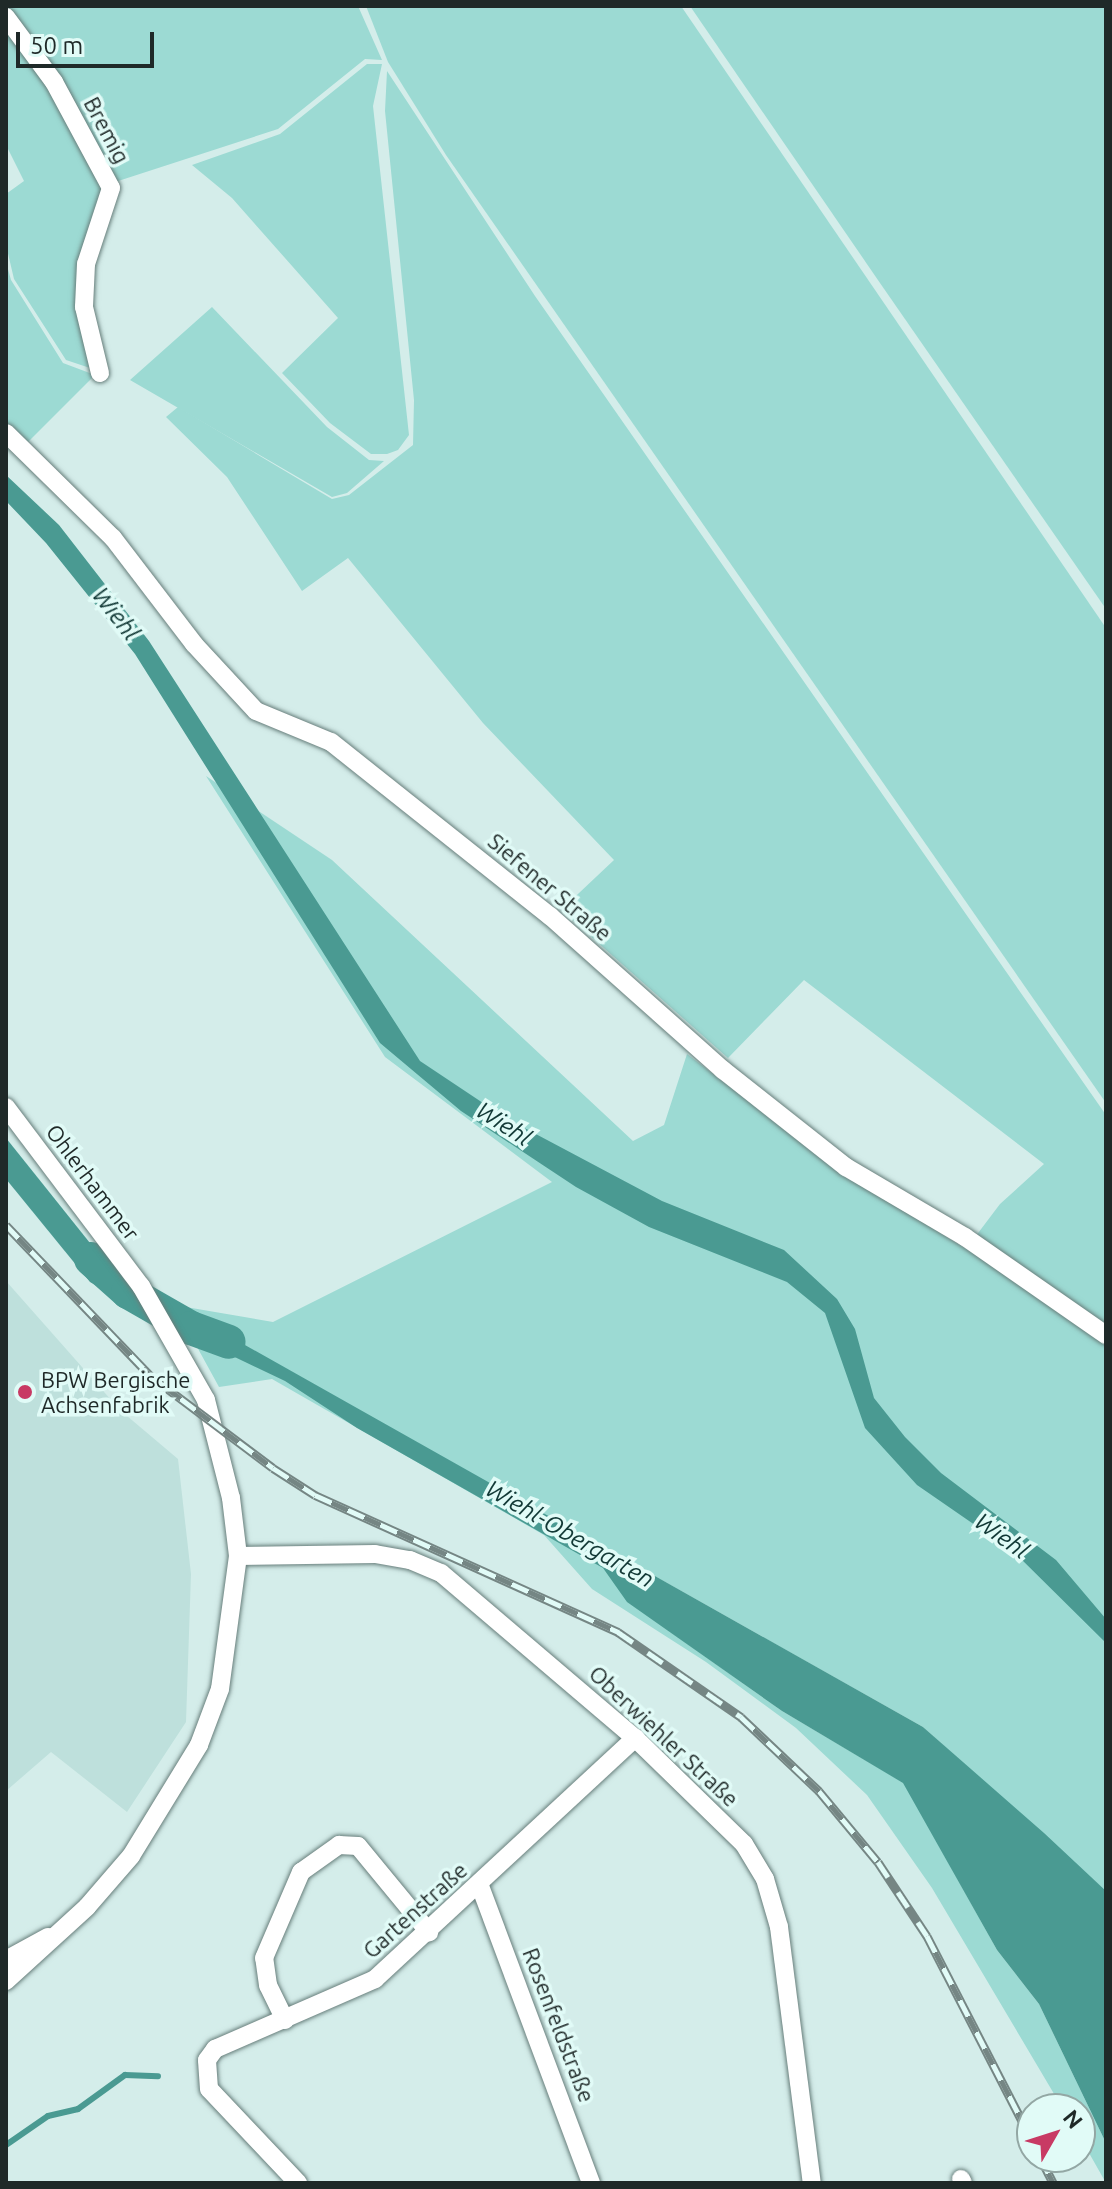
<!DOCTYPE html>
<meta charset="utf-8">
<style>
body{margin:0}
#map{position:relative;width:1112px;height:2189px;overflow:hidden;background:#d4edea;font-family:Ubuntu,sans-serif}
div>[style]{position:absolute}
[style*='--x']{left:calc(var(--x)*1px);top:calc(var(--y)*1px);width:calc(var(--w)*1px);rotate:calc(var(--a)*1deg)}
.built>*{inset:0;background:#bee0dc}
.green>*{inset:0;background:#9cdad3}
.water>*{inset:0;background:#4a9a92}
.stream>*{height:6px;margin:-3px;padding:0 3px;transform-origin:3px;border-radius:3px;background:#4a9a92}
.river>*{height:34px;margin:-17px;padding:0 17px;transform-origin:17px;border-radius:17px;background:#4a9a92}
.roads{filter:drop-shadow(0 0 2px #677e7b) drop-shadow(0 0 2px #677e7b)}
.minor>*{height:18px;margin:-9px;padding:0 9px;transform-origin:9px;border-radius:9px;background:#fff}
.rail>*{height:9px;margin-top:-4.5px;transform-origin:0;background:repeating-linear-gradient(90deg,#e1fbf7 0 18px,#758684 0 36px);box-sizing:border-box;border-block:2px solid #758684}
.dots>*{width:22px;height:22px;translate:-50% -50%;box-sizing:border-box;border:4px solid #e1fbf7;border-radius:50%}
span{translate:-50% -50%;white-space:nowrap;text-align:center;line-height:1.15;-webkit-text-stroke:7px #e1fbf7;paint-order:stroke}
.street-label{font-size:22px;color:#1f2928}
.poi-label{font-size:22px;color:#1f2928}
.left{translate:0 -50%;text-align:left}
.water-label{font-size:24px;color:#123936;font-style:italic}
.frame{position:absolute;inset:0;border:8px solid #1f2928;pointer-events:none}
.north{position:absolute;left:1016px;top:2093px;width:80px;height:80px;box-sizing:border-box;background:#e1fbf7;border:2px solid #93a7a4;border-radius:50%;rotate:51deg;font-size:22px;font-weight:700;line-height:32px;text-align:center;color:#1f2928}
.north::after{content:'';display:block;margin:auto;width:28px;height:36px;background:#c83a64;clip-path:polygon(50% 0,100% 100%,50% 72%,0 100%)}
.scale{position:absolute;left:16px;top:32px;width:138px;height:36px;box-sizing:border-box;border:4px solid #1f2928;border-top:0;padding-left:10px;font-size:24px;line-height:28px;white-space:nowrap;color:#1f2928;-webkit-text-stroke:6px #e1fbf7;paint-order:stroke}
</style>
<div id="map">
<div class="built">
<div style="clip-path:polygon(6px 1281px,120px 1410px,178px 1459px,191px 1574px,186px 1722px,127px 1812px,51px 1752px,6px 1791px)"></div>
</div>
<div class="green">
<div style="clip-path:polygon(6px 6px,358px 6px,382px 60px,365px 59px,278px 129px,112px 183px)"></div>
<div style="clip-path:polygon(366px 6px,681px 6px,1106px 628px,1106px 1103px,446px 155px,388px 62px)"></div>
<div style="clip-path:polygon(690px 6px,1106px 6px,1106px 609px,880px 283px)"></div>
<div style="clip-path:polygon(6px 25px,51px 84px,104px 190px,82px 264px,96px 370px,66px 360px,14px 279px,6px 245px,6px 194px,24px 181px,6px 145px)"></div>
<div style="clip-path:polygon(367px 64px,382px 64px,373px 106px,409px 435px,398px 450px,387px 454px,371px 454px,330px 423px,282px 373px,338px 318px,232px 198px,192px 165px,280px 134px)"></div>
<div style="clip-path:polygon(387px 71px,535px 296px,1106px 1115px,1106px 1891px,923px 1727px,644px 1570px,627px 1601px,782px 1711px,904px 1783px,997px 1950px,1039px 2004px,1106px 2143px,1106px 2183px,1080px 2137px,1080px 2109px,1063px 2109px,932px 1888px,867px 1795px,796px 1728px,706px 1662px,592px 1589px,544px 1535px,272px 1379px,219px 1387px,174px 1305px,273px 1322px,552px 1182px,385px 1057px,206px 776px,332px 860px,633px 1141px,664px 1125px,687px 1054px,847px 1176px,966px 1249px,1000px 1204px,1044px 1164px,804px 980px,728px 1058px,561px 910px,614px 860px,483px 723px,348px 558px,302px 591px,227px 477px,166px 417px,178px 407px,332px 499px,349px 495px,413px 445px,414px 400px,385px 111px)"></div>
<div style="clip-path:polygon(6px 262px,11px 280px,63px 363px,95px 375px,24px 446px,6px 429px)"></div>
<div style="clip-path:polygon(212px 307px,327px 427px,369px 460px,384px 461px,347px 493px,332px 497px,130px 380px)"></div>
</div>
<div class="water">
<div style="clip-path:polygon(6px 475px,59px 525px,149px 641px,420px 1061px,504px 1117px,662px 1201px,784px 1250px,837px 1299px,855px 1329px,874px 1398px,905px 1437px,941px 1473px,1056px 1560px,1106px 1619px,1106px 1643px,1014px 1552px,917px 1485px,865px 1428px,825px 1313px,787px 1282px,649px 1227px,576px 1187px,461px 1111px,380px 1043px,135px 654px,46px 543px,6px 501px)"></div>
<div style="clip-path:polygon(6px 1138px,114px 1273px,139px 1310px,90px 1282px,6px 1179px)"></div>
<div style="clip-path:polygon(174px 1305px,923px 1727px,1044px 1833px,1106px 1891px,1106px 2143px,1039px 2004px,997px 1950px,903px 1783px,782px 1711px,627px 1602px,603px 1568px,357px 1428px,285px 1381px,193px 1337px)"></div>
</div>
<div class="stream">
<div style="--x:6;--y:2145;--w:51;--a:-34.6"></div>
<div style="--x:48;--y:2116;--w:31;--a:-13"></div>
<div style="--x:78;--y:2109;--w:58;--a:-35.9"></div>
<div style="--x:125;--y:2075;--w:33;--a:2"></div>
</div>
<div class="river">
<div style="--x:91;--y:1259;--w:50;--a:41.7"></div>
<div style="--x:128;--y:1292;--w:73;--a:29.7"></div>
<div style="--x:191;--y:1328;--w:40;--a:20.2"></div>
</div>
<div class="roads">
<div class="minor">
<div style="--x:6;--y:17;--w:81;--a:53.6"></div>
<div style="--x:54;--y:82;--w:120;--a:61.7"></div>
<div style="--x:111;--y:188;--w:80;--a:108.2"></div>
<div style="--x:86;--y:264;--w:43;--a:92.7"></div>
<div style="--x:84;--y:307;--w:68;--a:76.4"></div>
<div style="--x:6;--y:433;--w:150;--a:44.5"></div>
<div style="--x:113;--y:538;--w:133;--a:52.6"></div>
<div style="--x:194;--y:644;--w:91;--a:47.2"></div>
<div style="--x:256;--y:711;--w:81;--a:22.5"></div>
<div style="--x:331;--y:742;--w:280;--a:38.5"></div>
<div style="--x:550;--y:916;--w:232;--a:41.7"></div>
<div style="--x:723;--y:1070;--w:157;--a:38.3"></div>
<div style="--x:846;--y:1167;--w:138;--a:30.5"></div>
<div style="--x:965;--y:1237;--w:172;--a:34.8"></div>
<div style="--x:6;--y:1107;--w:224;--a:53"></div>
<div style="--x:141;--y:1286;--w:131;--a:60.3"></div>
<div style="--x:206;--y:1400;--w:101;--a:75.7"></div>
<div style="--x:231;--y:1498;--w:58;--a:83.1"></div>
<div style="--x:238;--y:1556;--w:134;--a:97.7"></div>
<div style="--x:220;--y:1689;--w:60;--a:110.6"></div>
<div style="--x:199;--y:1745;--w:130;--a:121.5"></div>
<div style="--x:131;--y:1856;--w:67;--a:130.8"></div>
<div style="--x:87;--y:1907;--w:110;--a:137.6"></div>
<div style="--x:238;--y:1556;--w:137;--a:-0.8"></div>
<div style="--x:375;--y:1554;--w:36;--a:10"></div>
<div style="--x:410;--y:1560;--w:34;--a:23"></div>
<div style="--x:441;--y:1573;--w:255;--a:40.4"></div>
<div style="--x:635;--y:1738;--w:152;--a:44.2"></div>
<div style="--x:744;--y:1844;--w:41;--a:59"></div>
<div style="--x:765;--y:1879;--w:50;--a:73.7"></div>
<div style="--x:779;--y:1927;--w:258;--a:82.7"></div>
<div style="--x:480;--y:1886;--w:317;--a:69.5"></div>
<div style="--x:6;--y:1960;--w:48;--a:-28.7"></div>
<div style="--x:285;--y:2020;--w:39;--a:-116"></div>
<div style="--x:268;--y:1985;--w:27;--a:-98"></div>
<div style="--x:264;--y:1958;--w:94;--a:-66.7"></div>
<div style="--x:301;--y:1872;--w:47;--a:-35.4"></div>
<div style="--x:339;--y:1845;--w:19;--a:3"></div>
<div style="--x:358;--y:1846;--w:112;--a:50.5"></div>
<div style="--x:961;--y:2179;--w:4;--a:63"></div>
<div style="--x:298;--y:2183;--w:129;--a:-133.4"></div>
<div style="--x:209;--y:2089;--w:29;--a:-94"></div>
<div style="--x:207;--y:2060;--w:14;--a:-54"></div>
<div style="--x:215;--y:2049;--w:175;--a:-23.6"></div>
<div style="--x:375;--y:1979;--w:355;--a:-42.8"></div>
</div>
</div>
<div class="rail">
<div style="--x:6;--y:1225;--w:211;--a:46.2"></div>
<div style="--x:152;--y:1377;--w:151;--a:36.9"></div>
<div style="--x:273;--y:1468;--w:50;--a:32.7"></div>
<div style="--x:315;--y:1495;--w:333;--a:24.3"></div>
<div style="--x:618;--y:1632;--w:150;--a:34.6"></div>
<div style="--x:741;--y:1717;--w:108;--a:43.5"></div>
<div style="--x:819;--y:1791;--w:92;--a:50.3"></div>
<div style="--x:878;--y:1862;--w:89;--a:56.5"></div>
<div style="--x:927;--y:1936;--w:229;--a:62.8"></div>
<div style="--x:1040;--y:2157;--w:29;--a:63"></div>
</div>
<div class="dots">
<div style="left:25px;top:1392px;background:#c83a64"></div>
</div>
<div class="street-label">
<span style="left:107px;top:130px;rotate:62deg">Bremig</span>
<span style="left:550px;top:887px;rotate:40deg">Siefener Straße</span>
<span style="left:93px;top:1182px;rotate:53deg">Ohlerhammer</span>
<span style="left:664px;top:1736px;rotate:43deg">Oberwiehler Straße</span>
<span style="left:415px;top:1910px;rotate:-42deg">Gartenstraße</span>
<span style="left:559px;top:2025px;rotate:69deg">Rosenfeldstraße</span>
</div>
<div class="poi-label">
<span class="left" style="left:41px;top:1392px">BPW Bergische<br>Achsenfabrik</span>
</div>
<div class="water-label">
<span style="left:116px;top:614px;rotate:52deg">Wiehl</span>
<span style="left:504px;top:1124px;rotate:33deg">Wiehl</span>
<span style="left:570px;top:1534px;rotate:30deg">Wiehl-Obergarten</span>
<span style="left:1002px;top:1536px;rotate:36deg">Wiehl</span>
</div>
<div class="frame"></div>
<div class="north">N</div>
<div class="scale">50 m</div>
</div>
